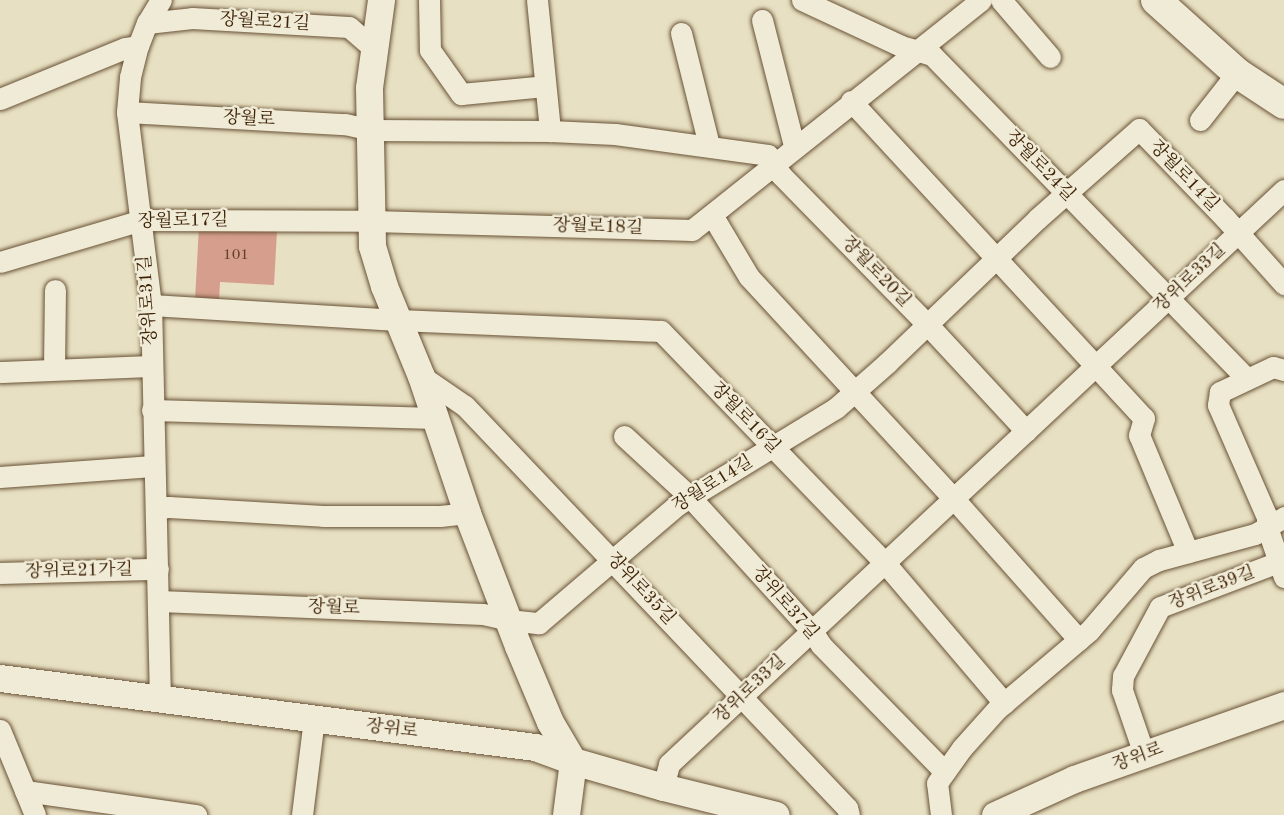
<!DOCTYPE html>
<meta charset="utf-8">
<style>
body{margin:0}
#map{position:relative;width:1284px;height:815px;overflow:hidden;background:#e8e0c2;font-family:"Old Standard TT","Noto Serif KR",serif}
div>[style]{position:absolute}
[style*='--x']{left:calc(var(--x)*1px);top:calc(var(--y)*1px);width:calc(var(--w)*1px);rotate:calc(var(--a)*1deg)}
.building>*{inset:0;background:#d59e8d}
.roads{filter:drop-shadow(0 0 2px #695236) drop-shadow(0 0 2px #695236)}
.minor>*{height:21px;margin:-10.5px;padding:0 10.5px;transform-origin:10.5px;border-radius:10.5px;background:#f0ebd7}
.tertiary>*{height:27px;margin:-13.5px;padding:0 13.5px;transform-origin:13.5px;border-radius:13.5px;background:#f0ebd7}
.secondary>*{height:30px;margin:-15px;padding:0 15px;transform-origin:15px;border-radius:15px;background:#f0ebd7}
span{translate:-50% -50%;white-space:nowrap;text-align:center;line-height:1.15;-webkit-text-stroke:5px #f0ebd7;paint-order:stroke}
.number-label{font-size:15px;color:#644228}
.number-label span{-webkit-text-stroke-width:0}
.street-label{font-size:18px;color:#3f2307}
</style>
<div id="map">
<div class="building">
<div style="clip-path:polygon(199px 226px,277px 231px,274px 285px,220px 282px,219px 302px,195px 300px)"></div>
</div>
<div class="roads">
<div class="minor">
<div style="--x:429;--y:0;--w:50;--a:88.9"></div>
<div style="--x:430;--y:50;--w:54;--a:54.8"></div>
<div style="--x:461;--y:94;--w:84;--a:-5.4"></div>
<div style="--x:537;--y:0;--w:132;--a:84.3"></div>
<div style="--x:802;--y:0;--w:109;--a:24.9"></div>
<div style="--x:901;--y:46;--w:32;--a:16"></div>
<div style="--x:932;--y:55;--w:452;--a:45.8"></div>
<div style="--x:1001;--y:0;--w:75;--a:49.3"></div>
<div style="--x:762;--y:20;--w:130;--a:75.7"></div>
<div style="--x:147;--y:23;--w:45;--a:-6.3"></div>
<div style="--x:192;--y:18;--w:157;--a:3.3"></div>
<div style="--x:349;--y:27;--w:33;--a:41"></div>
<div style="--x:681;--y:33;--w:115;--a:76"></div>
<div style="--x:0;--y:99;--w:135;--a:-22.2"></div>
<div style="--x:125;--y:48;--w:13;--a:-9"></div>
<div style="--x:851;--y:101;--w:432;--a:47.3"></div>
<div style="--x:1144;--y:418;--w:18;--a:106"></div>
<div style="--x:1139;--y:435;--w:127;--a:67.3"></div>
<div style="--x:127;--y:112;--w:218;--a:3.2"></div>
<div style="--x:345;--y:124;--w:26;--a:13"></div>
<div style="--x:370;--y:130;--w:180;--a:0.3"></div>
<div style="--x:550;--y:131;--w:65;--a:2.6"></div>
<div style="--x:615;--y:134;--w:154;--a:7.8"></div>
<div style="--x:768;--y:155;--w:24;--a:57"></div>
<div style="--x:781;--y:175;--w:209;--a:45.6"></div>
<div style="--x:927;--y:324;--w:146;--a:47.2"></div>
<div style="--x:1200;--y:120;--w:60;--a:-51.8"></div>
<div style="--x:712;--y:215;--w:72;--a:59.2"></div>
<div style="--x:749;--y:277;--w:302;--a:47.3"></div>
<div style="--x:954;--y:499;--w:188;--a:48.4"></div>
<div style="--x:0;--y:262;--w:148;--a:-16.5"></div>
<div style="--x:142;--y:220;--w:230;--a:0.2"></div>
<div style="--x:372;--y:221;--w:320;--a:1.6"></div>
<div style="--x:692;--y:230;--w:369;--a:-38.5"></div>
<div style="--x:151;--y:305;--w:247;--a:3.5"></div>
<div style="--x:398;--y:320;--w:263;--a:2.4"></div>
<div style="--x:661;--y:331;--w:322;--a:46"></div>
<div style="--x:885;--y:563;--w:184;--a:49.6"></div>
<div style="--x:54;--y:369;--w:79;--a:-89.3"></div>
<div style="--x:1284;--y:370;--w:11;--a:-165"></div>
<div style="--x:1273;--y:367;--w:59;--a:154.7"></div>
<div style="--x:1220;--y:392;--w:13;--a:99"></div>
<div style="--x:1218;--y:405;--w:122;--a:66.4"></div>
<div style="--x:1267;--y:517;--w:10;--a:90"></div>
<div style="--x:1267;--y:527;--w:53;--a:71.2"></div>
<div style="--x:0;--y:372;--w:152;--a:-2.3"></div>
<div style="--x:421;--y:376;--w:53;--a:34.3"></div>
<div style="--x:465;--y:406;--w:555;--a:46.46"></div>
<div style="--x:847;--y:808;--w:7;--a:74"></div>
<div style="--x:152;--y:410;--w:283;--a:1.6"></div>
<div style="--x:624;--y:436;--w:90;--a:42.7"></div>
<div style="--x:690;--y:497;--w:181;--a:47.7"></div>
<div style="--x:812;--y:631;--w:17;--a:57"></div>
<div style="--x:821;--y:645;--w:177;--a:45.7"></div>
<div style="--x:0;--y:477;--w:153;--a:-4.1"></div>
<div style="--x:156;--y:509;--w:13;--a:-9"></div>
<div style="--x:169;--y:507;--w:154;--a:3.3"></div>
<div style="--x:323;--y:516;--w:117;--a:0"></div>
<div style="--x:440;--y:516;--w:27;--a:-6"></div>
<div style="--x:0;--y:573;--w:158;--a:-1.5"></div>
<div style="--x:159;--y:601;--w:324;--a:2.3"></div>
<div style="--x:483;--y:614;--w:26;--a:13"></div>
<div style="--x:508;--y:620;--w:31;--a:6"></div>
<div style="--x:539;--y:623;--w:182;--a:-40.5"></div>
<div style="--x:677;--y:505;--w:186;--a:-31.4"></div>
<div style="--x:836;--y:408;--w:68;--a:-41.4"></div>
<div style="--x:887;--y:363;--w:208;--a:-43.8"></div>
<div style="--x:1037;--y:219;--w:136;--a:-41.4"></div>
<div style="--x:1139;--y:129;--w:124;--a:46"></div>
<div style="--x:1225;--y:218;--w:89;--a:48.2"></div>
<div style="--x:160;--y:700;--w:395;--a:-91.3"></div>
<div style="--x:151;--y:305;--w:194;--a:-97.1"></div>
<div style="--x:127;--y:112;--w:35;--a:-85"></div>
<div style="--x:130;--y:77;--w:32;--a:-76"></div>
<div style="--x:138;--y:46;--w:25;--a:-69"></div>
<div style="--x:147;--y:23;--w:27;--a:-59"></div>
<div style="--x:0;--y:730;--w:92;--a:67.6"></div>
<div style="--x:1144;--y:754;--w:68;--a:-109"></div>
<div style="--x:1122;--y:690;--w:14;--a:-86"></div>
<div style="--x:1123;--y:676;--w:78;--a:-61.8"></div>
<div style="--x:1160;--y:607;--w:133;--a:-20.8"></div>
<div style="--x:663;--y:787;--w:24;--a:-75"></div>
<div style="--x:669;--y:764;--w:841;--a:-43.03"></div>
<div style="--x:25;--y:791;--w:173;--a:8"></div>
<div style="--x:302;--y:815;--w:97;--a:-82.9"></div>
<div style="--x:941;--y:815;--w:32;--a:-97"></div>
<div style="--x:937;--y:783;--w:43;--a:-54.5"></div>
<div style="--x:962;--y:748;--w:52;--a:-48.1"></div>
<div style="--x:997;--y:709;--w:121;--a:-40.3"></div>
<div style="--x:1089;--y:631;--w:83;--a:-49.4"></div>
<div style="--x:1143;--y:568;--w:18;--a:-27"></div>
<div style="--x:1159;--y:560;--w:99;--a:-15.2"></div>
<div style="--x:1255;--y:534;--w:34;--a:-30"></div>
</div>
<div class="tertiary">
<div style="--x:381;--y:0;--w:89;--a:97.8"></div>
<div style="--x:369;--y:88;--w:158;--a:88.9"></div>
<div style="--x:372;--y:246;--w:42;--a:73.3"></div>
<div style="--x:384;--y:286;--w:97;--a:67.7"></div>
<div style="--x:421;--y:376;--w:145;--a:71.4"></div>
<div style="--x:467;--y:513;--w:142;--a:69"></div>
<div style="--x:518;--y:646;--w:82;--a:67.2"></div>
<div style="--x:550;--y:722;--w:45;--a:59.5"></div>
<div style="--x:573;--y:761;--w:54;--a:97.4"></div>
<div style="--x:0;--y:678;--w:539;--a:7.35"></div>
<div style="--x:535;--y:747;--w:40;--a:20.2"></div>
<div style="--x:573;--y:761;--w:94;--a:16.1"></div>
<div style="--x:663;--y:787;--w:116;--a:13.9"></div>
<div style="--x:995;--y:815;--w:87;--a:-24.5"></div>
<div style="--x:1074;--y:779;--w:223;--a:-19.4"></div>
</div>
<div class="secondary">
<div style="--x:1156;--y:0;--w:109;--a:42"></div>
<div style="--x:1237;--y:73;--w:56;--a:33.4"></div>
</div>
</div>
<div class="number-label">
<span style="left:236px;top:256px">101</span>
</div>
<div class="street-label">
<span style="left:265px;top:22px;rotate:3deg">장월로21길</span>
<span style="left:249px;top:119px;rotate:3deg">장월로</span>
<span style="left:1040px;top:166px;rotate:46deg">장월로24길</span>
<span style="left:1184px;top:176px;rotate:46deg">장월로14길</span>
<span style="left:183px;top:221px;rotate:-1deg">장월로17길</span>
<span style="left:598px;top:227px;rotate:2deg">장월로18길</span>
<span style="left:876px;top:272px;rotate:46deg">장월로20길</span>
<span style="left:1190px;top:278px;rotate:-43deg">장위로33길</span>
<span style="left:148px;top:300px;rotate:-94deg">장위로31길</span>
<span style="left:745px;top:418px;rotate:46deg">장월로16길</span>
<span style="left:713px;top:484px;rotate:-32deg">장월로14길</span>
<span style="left:79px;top:571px;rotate:-1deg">장위로21가길</span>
<span style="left:1212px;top:588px;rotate:-21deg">장위로39길</span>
<span style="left:641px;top:589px;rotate:47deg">장위로35길</span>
<span style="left:785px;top:603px;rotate:49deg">장위로37길</span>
<span style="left:334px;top:608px;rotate:2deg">장월로</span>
<span style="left:750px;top:689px;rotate:-43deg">장위로33길</span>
<span style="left:392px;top:729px;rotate:7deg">장위로</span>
<span style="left:1138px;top:757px;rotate:-20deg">장위로</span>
</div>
</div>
